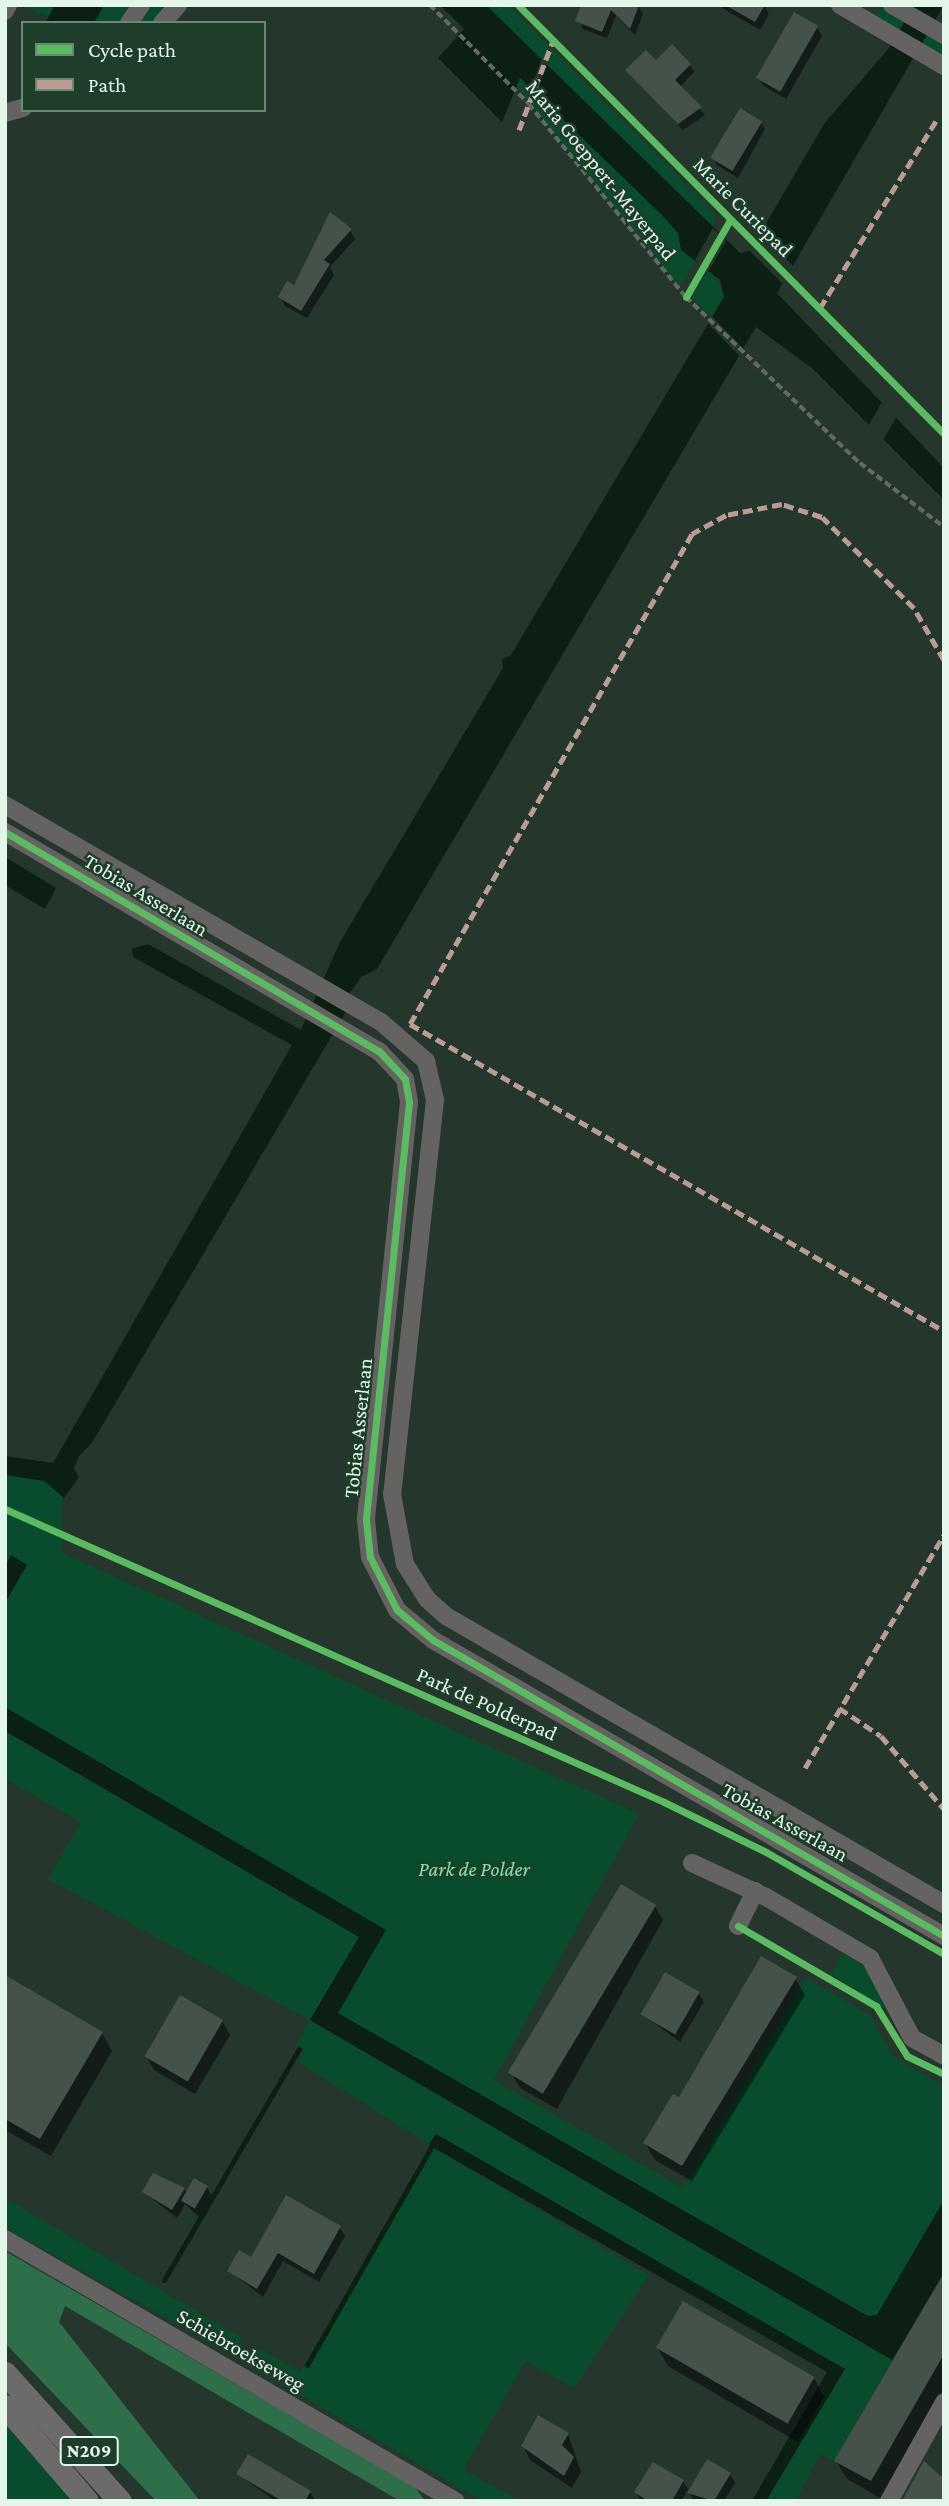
<!DOCTYPE html>
<style>
body{margin:0}
#map{position:relative;width:949px;height:2506px;overflow:hidden;background:#25362c;font-family:"Crimson Pro",serif}
div>[style]{position:absolute}
[style*='--x']{left:calc(var(--x)*1px);top:calc(var(--y)*1px);width:calc(var(--w)*1px);rotate:calc(var(--a)*1deg)}
.green>*{inset:0;background:#084c2d}
.forest>*{inset:0;background:#2f6e4a}
.water>*{inset:0;background:#0b2013}
.pier>*{inset:0;background:#25362c;transform-origin:0 0}
.shadow>*{inset:0;background:#0007}
.stream>*{height:5px;margin:-2.5px;padding:0 2.5px;transform-origin:2.5px;border-radius:2.5px;background:#0b2013}
.building>*{inset:0;background:#445249;transform-origin:0 0}
.path>*{height:3.5px;margin-top:-1.75px;transform-origin:0;background:repeating-linear-gradient(90deg,#656965 0 7px,transparent 0 10.5px)}
.minor>*{height:18px;margin:-9px;padding:0 9px;transform-origin:9px;border-radius:9px;background:#656362}
.major>*{height:23px;margin:-11.5px;padding:0 11.5px;transform-origin:11.5px;border-radius:11.5px;background:#6c6b6a}
.quiet>*{height:5px;margin-top:-2.5px;transform-origin:0;background:repeating-linear-gradient(90deg,#b99d93 0 10px,transparent 0 15px)}
.cycleway>*{height:7px;margin:-3.5px;padding:0 3.5px;transform-origin:3.5px;border-radius:3.5px;background:#5cba63}
span{translate:-50% -50%;white-space:nowrap;text-align:center;line-height:1.15;-webkit-text-stroke:5px #1e3d2b;paint-order:stroke}
.shield-label span{padding:2px 5px;background:#1e3d2b;border:2px solid;border-radius:5px;-webkit-text-stroke-width:0}
.shield-label{font-size:19px;color:#e4f6ea;font-weight:700}
.street-label{font-size:21px;color:#e4f6ea}
.park-label{font-size:21px;color:#80e2a7;font-style:italic}
.frame{position:absolute;inset:0;border:7px solid #e4f6ea;pointer-events:none}
.legend{position:absolute;left:21px;top:21px;width:245px;height:91px;box-sizing:border-box;background:#1e3d2b;border:2px solid #6d8777;margin:0;padding:9px 12px;list-style:none;font-size:21px;color:#e4f6ea}
.legend li{display:flex;align-items:center;gap:14px;height:35px}
.legend b{width:35px;border:2px solid #6d8777}
</style>
<div id="map">
<div class="green">
<div style="clip-path:polygon(22px 5px,55px 5px,48px 17px)"></div>
<div style="clip-path:polygon(104px 5px,134px 5px,123px 23px,94px 23px)"></div>
<div style="clip-path:polygon(148px 5px,168px 5px,152px 23px,135px 23px)"></div>
<div style="clip-path:polygon(486px 5px,508px 5px,548px 45px,550px 56px,553px 50px,714px 213px,713px 233px)"></div>
<div style="clip-path:polygon(882px 7px,906px 21px,899px 32px,875px 16px)"></div>
<div style="clip-path:polygon(928px 33px,944px 42px,944px 59px,921px 46px)"></div>
<div style="clip-path:polygon(520px 77px,662px 215px,678px 233px,681px 249px,698px 257px,680px 286px,516px 86px)"></div>
<div style="clip-path:polygon(709px 269px,725px 293px,712px 317px,691px 297px)"></div>
<div style="clip-path:polygon(5px 1469px,62px 1484px,62px 1553px,639px 1814px,494px 2080px,683px 2188px,806px 1978px,870px 2015px,892px 2055px,944px 2086px,944px 2200px,877px 2315px,868px 2316px,674px 2205px,326px 2023px,373px 1932px,5px 1724px)"></div>
<div style="clip-path:polygon(5px 1731px,360px 1937px,311px 2021px,892px 2360px,834px 2461px,820px 2454px,796px 2501px,766px 2501px,845px 2369px,436px 2135px,429px 2144px,298px 2062px,304px 2051px,295px 2047px,310px 2020px,48px 1879px,81px 1822px,5px 1779px)"></div>
<div style="clip-path:polygon(843px 1953px,867px 1968px,889px 2012px,831px 1974px)"></div>
<div style="clip-path:polygon(432px 2147px,649px 2275px,574px 2388px,526px 2361px,466px 2465px,464px 2470px,520px 2501px,483px 2501px,466px 2492px,258px 2370px,253px 2353px,257px 2347px,300px 2372px)"></div>
<div style="clip-path:polygon(5px 2198px,242px 2338px,235px 2350px,229px 2353px,5px 2228px)"></div>
<div style="clip-path:polygon(5px 2420px,75px 2501px,5px 2501px)"></div>
</div>
<div class="forest">
<div style="clip-path:polygon(5px 2251px,415px 2487px,425px 2501px,400px 2501px,65px 2306px,59px 2322px,200px 2501px,156px 2501px,5px 2343px)"></div>
</div>
<div class="water">
<div style="clip-path:polygon(55px 5px,104px 5px,94px 23px,45px 23px)"></div>
<div style="clip-path:polygon(440px 5px,486px 5px,740px 253px,750px 251px,824px 124px,889px 48px,914px 5px,944px 5px,777px 293px,944px 468px,944px 500px,812px 368px,756px 327px,377px 969px,361px 977px,349px 994px,354px 998px,92px 1443px,79px 1456px,74px 1469px,79px 1477px,64px 1498px,44px 1481px,5px 1475px,5px 1456px,53px 1463px,292px 1045px,133px 957px,132px 949px,148px 944px,301px 1030px,340px 942px,503px 668px,502px 659px,511px 655px,724px 297px,720px 280px,681px 250px,678px 233px,662px 215px,520px 78px,502px 122px,438px 58px,464px 29px)"></div>
<div style="clip-path:polygon(5px 857px,56px 888px,45px 909px,5px 885px)"></div>
<div style="clip-path:polygon(11px 1555px,27px 1565px,5px 1603px,5px 1566px)"></div>
<div style="clip-path:polygon(5px 1707px,386px 1930px,338px 2013px,868px 2316px,877px 2315px,944px 2200px,944px 2273px,892px 2360px,310px 2020px,359px 1937px,5px 1731px)"></div>
<div style="clip-path:polygon(436px 2134px,845px 2369px,766px 2501px,752px 2501px,827px 2372px,434px 2148px,429px 2144px)"></div>
</div>
<div class="pier">
<div style="clip-path:polygon(543px 56px,548px 62px,534px 98px,529px 92px)"></div>
<div style="clip-path:polygon(713px 228px,726px 241px,708px 272px,695px 260px)"></div>
<div style="clip-path:polygon(759px 231px,795px 268px,785px 286px,747px 248px)"></div>
<div style="left:710px;top:314px;width:52px;height:8px;rotate:46deg"></div>
<div style="clip-path:polygon(882px 402px,897px 416px,882px 442px,867px 428px)"></div>
</div>
<div class="shadow">
<div style="clip-path:polygon(581px 5px,638px 6px,643px 14px,635px 35px,616px 16px,607px 38px,582px 29px)"></div>
<div style="clip-path:polygon(717px 5px,764px 5px,769px 14px,760px 30px)"></div>
<div style="clip-path:polygon(817px 27px,822px 36px,786px 99px,764px 86px,759px 78px)"></div>
<div style="clip-path:polygon(656px 63px,690px 65px,694px 72px,680px 87px,705px 115px,683px 130px,628px 70px)"></div>
<div style="clip-path:polygon(761px 122px,765px 129px,738px 178px,717px 165px,713px 158px)"></div>
<div style="clip-path:polygon(350px 230px,355px 239px,330px 267px,334px 275px,307px 318px,285px 306px,280px 297px)"></div>
<div style="clip-path:polygon(655px 1906px,663px 1920px,557px 2109px,520px 2088px,512px 2074px)"></div>
<div style="clip-path:polygon(5px 1977px,102px 2033px,112px 2051px,51px 2156px,5px 2130px)"></div>
<div style="clip-path:polygon(795px 1978px,805px 1995px,692px 2181px,655px 2160px,645px 2143px)"></div>
<div style="clip-path:polygon(699px 1994px,704px 2002px,680px 2042px,642px 2014px)"></div>
<div style="clip-path:polygon(222px 2021px,230px 2035px,195px 2094px,154px 2070px,146px 2056px)"></div>
<div style="clip-path:polygon(207px 2187px,212px 2196px,199px 2217px,185px 2204px,177px 2218px,144px 2192px,184px 2189px,187px 2194px)"></div>
<div style="clip-path:polygon(340px 2228px,345px 2236px,319px 2282px,283px 2261px,263px 2297px,229px 2271px)"></div>
<div style="clip-path:polygon(944px 2276px,944px 2391px,882px 2499px,847px 2479px,836px 2461px)"></div>
<div style="clip-path:polygon(658px 2348px,814px 2378px,824px 2397px,798px 2442px,668px 2366px)"></div>
<div style="clip-path:polygon(568px 2434px,581px 2472px,572px 2488px,530px 2460px,523px 2446px)"></div>
<div style="clip-path:polygon(238px 2474px,310px 2492px,315px 2500px,275px 2501px)"></div>
<div style="clip-path:polygon(730px 2474px,735px 2483px,724px 2501px,694px 2501px,688px 2490px,681px 2501px,641px 2501px,636px 2492px,683px 2481px,690px 2492px)"></div>
</div>
<div class="stream">
<div style="--x:164;--y:2280;--w:268;--a:-59.7"></div>
<div style="--x:307;--y:2365;--w:257;--a:-60.3"></div>
</div>
<div class="building">
<div style="clip-path:polygon(581px 5px,639px 5px,630px 29px,611px 10px,602px 32px,575px 21px)"></div>
<div style="clip-path:polygon(725px 5px,765px 5px,755px 22px)"></div>
<div style="left:794px;top:12px;width:28px;height:76px;rotate:30deg"></div>
<div style="clip-path:polygon(672px 44px,691px 64px,675px 80px,702px 107px,678px 124px,625px 70px,646px 50px,656px 60px)"></div>
<div style="left:740px;top:108px;width:26px;height:58px;rotate:31deg"></div>
<div style="clip-path:polygon(330px 212px,352px 229px,324px 260px,330px 264px,301px 311px,278px 297px,287px 281px,294px 285px)"></div>
<div style="left:621px;top:1884px;width:41px;height:220px;rotate:31deg"></div>
<div style="clip-path:polygon(761px 1956px,797px 1977px,682px 2166px,643px 2143px,673px 2094px,679px 2097px)"></div>
<div style="left:665px;top:1972px;width:40px;height:49px;rotate:30deg"></div>
<div style="clip-path:polygon(5px 1975px,103px 2032px,40px 2139px,5px 2119px)"></div>
<div style="left:180px;top:1995px;width:50px;height:71px;rotate:30deg"></div>
<div style="clip-path:polygon(153px 2173px,185px 2188px,172px 2210px,142px 2192px)"></div>
<div style="left:194px;top:2178px;width:16px;height:26px;rotate:30deg"></div>
<div style="clip-path:polygon(286px 2195px,341px 2226px,314px 2274px,278px 2253px,257px 2289px,227px 2271px,239px 2250px,251px 2257px)"></div>
<div style="clip-path:polygon(944px 2273px,944px 2354px,871px 2481px,834px 2461px)"></div>
<div style="left:683px;top:2301px;width:152px;height:54px;rotate:30deg"></div>
<div style="clip-path:polygon(538px 2415px,569px 2433px,562px 2445px,574px 2457px,564px 2476px,521px 2446px)"></div>
<div style="clip-path:polygon(248px 2454px,311px 2491px,305px 2501px,282px 2501px,236px 2474px)"></div>
<div style="clip-path:polygon(707px 2459px,731px 2473px,714px 2501px,687px 2493px)"></div>
<div style="clip-path:polygon(924px 2461px,944px 2479px,944px 2501px,902px 2501px)"></div>
<div style="clip-path:polygon(653px 2462px,684px 2480px,672px 2501px,648px 2501px,634px 2492px)"></div>
</div>
<div class="path">
<div style="--x:430;--y:5;--w:140;--a:45"></div>
<div style="--x:529;--y:104;--w:249;--a:50.9"></div>
<div style="--x:686;--y:297;--w:240;--a:43.7"></div>
<div style="--x:860;--y:463;--w:106;--a:37.3"></div>
</div>
<div class="minor">
<div style="--x:840;--y:5;--w:121;--a:30.4"></div>
<div style="--x:892;--y:5;--w:60;--a:30"></div>
<div style="--x:5;--y:11;--w:7;--a:-63"></div>
<div style="--x:129;--y:23;--w:22;--a:-56"></div>
<div style="--x:162;--y:23;--w:24;--a:-48"></div>
<div style="--x:5;--y:113;--w:19;--a:-16"></div>
<div style="--x:5;--y:805;--w:434;--a:30"></div>
<div style="--x:381;--y:1022;--w:60;--a:40.9"></div>
<div style="--x:426;--y:1061;--w:40;--a:77"></div>
<div style="--x:435;--y:1100;--w:396;--a:96.2"></div>
<div style="--x:392;--y:1494;--w:71;--a:79.5"></div>
<div style="--x:405;--y:1564;--w:41;--a:57.8"></div>
<div style="--x:427;--y:1599;--w:25;--a:42"></div>
<div style="--x:446;--y:1616;--w:575;--a:30.04"></div>
<div style="--x:5;--y:832;--w:433;--a:30.4"></div>
<div style="--x:379;--y:1051;--w:38;--a:47"></div>
<div style="--x:405;--y:1079;--w:23;--a:80"></div>
<div style="--x:409;--y:1102;--w:420;--a:95.9"></div>
<div style="--x:366;--y:1520;--w:37;--a:84"></div>
<div style="--x:370;--y:1557;--w:59;--a:63"></div>
<div style="--x:397;--y:1610;--w:47;--a:39.8"></div>
<div style="--x:433;--y:1640;--w:591;--a:30.08"></div>
<div style="--x:692;--y:1863;--w:81;--a:24.7"></div>
<div style="--x:766;--y:1897;--w:121;--a:30.4"></div>
<div style="--x:870;--y:1958;--w:90;--a:62.3"></div>
<div style="--x:912;--y:2038;--w:37;--a:29"></div>
<div style="--x:738;--y:1926;--w:39;--a:-64"></div>
<div style="--x:5;--y:2239;--w:521;--a:30.21"></div>
<div style="--x:889;--y:2501;--w:113;--a:-60.9"></div>
</div>
<div class="major">
<div style="--x:5;--y:2373;--w:172;--a:48.1"></div>
<div style="--x:5;--y:2406;--w:125;--a:49.2"></div>
</div>
<div class="quiet">
<div style="--x:519;--y:130;--w:95;--a:-69.1"></div>
<div style="--x:820;--y:308;--w:220;--a:-58.2"></div>
<div style="--x:944;--y:660;--w:60;--a:-120"></div>
<div style="--x:914;--y:608;--w:129;--a:-135.3"></div>
<div style="--x:822;--y:517;--w:42;--a:-162"></div>
<div style="--x:782;--y:504;--w:57;--a:168.9"></div>
<div style="--x:726;--y:515;--w:39;--a:151"></div>
<div style="--x:692;--y:534;--w:565;--a:119.92"></div>
<div style="--x:410;--y:1024;--w:616;--a:29.89"></div>
<div style="--x:839;--y:1708;--w:50;--a:33.7"></div>
<div style="--x:881;--y:1736;--w:96;--a:49.2"></div>
<div style="--x:805;--y:1768;--w:271;--a:-59.2"></div>
</div>
<div class="cycleway">
<div style="--x:518;--y:5;--w:605;--a:45.2"></div>
<div style="--x:686;--y:297;--w:89;--a:-60.3"></div>
<div style="--x:5;--y:832;--w:433;--a:30.4"></div>
<div style="--x:379;--y:1051;--w:38;--a:47"></div>
<div style="--x:405;--y:1079;--w:23;--a:80"></div>
<div style="--x:409;--y:1102;--w:420;--a:95.9"></div>
<div style="--x:366;--y:1520;--w:37;--a:84"></div>
<div style="--x:370;--y:1557;--w:59;--a:63"></div>
<div style="--x:397;--y:1610;--w:47;--a:39.8"></div>
<div style="--x:433;--y:1640;--w:591;--a:30.08"></div>
<div style="--x:5;--y:1509;--w:721;--a:23.97"></div>
<div style="--x:664;--y:1802;--w:114;--a:26.1"></div>
<div style="--x:766;--y:1852;--w:205;--a:29.8"></div>
<div style="--x:738;--y:1926;--w:160;--a:30.1"></div>
<div style="--x:876;--y:2006;--w:59;--a:58.2"></div>
<div style="--x:907;--y:2056;--w:41;--a:25.9"></div>
</div>
<div class="shield-label">
<span style="left:89px;top:2451px">N209</span>
</div>
<div class="street-label">
<span style="left:601px;top:170px;rotate:51deg">Maria Goeppert-Mayerpad</span>
<span style="left:743px;top:207px;rotate:45deg">Marie Curiepad</span>
<span style="left:146px;top:895px;rotate:31deg">Tobias Asserlaan</span>
<span style="left:358px;top:1428px;rotate:-84deg">Tobias Asserlaan</span>
<span style="left:487px;top:1704px;rotate:24deg">Park de Polderpad</span>
<span style="left:785px;top:1822px;rotate:29deg">Tobias Asserlaan</span>
<span style="left:241px;top:2350px;rotate:30deg">Schiebroekseweg</span>
</div>
<div class="park-label">
<span style="left:474px;top:1869px">Park de Polder</span>
</div>
<div class="frame"></div>
<ul class="legend">
<li><b style="height:9px;background:#5cba63"></b>Cycle path</li>
<li><b style="height:9px;background:#b99d93"></b>Path</li>
</ul>
</div>
